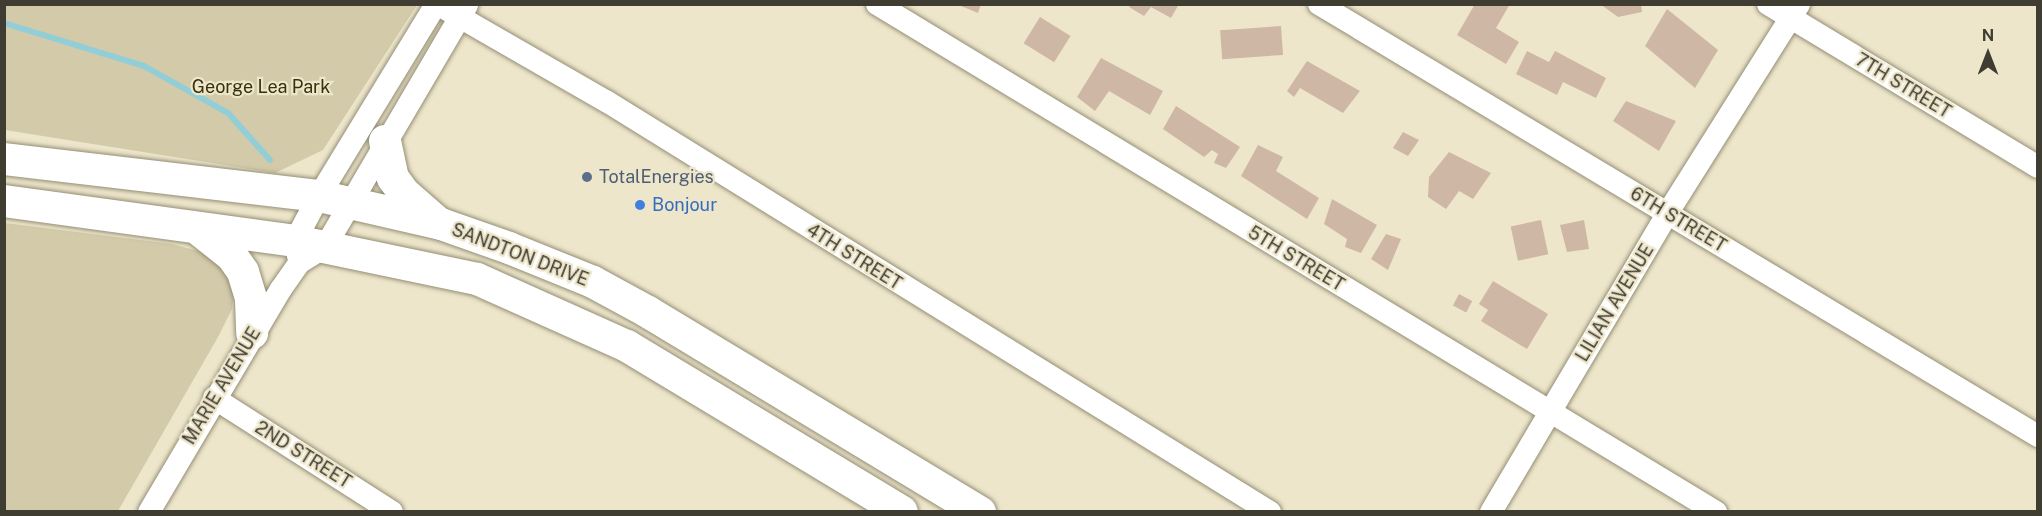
<!DOCTYPE html>
<style>
body{margin:0}
#map{position:relative;width:2042px;height:516px;overflow:hidden;background:#ede6cb;font-family:"Public Sans",sans-serif}
div>[style]{position:absolute}
[style*='--x']{left:calc(var(--x)*1px);top:calc(var(--y)*1px);width:calc(var(--w)*1px);rotate:calc(var(--a)*1deg)}
.green>*{inset:0;background:#d2caa9}
.stream>*{height:6px;margin:-3px;padding:0 3px;transform-origin:3px;border-radius:3px;background:#91ced7}
.building>*{inset:0;background:#cfb7a6;transform-origin:0 0}
.roads{filter:drop-shadow(0 0 2px #948e75) drop-shadow(0 0 2px #948e75)}
.street>*{height:22px;margin:-11px;padding:0 11px;transform-origin:11px;border-radius:11px;background:#fff}
.secondary>*{height:32px;margin:-16px;padding:0 16px;transform-origin:16px;border-radius:16px;background:#fff}
.dots>*{width:16px;height:16px;translate:-50% -50%;box-sizing:border-box;border:3px solid #ede6cb;border-radius:50%}
span{translate:-50% -50%;white-space:nowrap;text-align:center;line-height:1.15;-webkit-text-stroke:4.5px #ede6cb;paint-order:stroke}
.street-label{font-size:18px;color:#3f3c32}
.park-label{font-size:18px;color:#383008}
.service-label{font-size:18px;color:#4e5e75}
.left{translate:0 -50%;text-align:left}
.shop-label{font-size:18px;color:#366cbe}
.frame{position:absolute;inset:0;border:6px solid #3f3c32;pointer-events:none}
.north{position:absolute;left:1958px;top:24px;width:60px;height:60px;-webkit-text-stroke:4px #ede6cb;paint-order:stroke;rotate:0deg;font-size:16px;font-weight:700;line-height:24px;text-align:center;color:#3f3c32}
.north::after{content:'';display:block;margin:auto;width:21px;height:27px;background:#3f3c32;clip-path:polygon(50% 0,100% 100%,50% 72%,0 100%)}
</style>
<div id="map">
<div class="green">
<div style="clip-path:polygon(4px 5px,5px 4px,417px 5px,323px 150px,275px 173px,5px 130px)"></div>
<div style="clip-path:polygon(5px 223px,172px 244px,209px 254px,227px 270px,234px 289px,232px 309px,218px 337px,118px 511px,5px 512px)"></div>
</div>
<div class="stream">
<div style="--x:4;--y:23;--w:146;--a:17.1"></div>
<div style="--x:144;--y:66;--w:96;--a:29.2"></div>
<div style="--x:228;--y:113;--w:63;--a:48.2"></div>
</div>
<div class="building">
<div style="clip-path:polygon(956px 4px,981px 4px,978px 13px)"></div>
<div style="clip-path:polygon(1132px 4px,1179px 4px,1171px 18px,1151px 7px,1144px 16px,1129px 7px)"></div>
<div style="clip-path:polygon(1475px 4px,1510px 4px,1496px 28px,1519px 42px,1506px 64px,1457px 35px)"></div>
<div style="clip-path:polygon(1600px 4px,1641px 4px,1642px 12px,1618px 17px)"></div>
<div style="clip-path:polygon(1667px 9px,1718px 50px,1695px 88px,1645px 46px)"></div>
<div style="left:1040px;top:17px;width:36px;height:31px;rotate:32deg"></div>
<div style="left:1281px;top:26px;width:29px;height:61px;rotate:86deg"></div>
<div style="clip-path:polygon(1527px 51px,1549px 62px,1555px 51px,1606px 78px,1596px 98px,1563px 82px,1557px 95px,1516px 74px)"></div>
<div style="clip-path:polygon(1101px 58px,1163px 91px,1150px 115px,1109px 91px,1095px 111px,1077px 97px)"></div>
<div style="clip-path:polygon(1307px 61px,1360px 91px,1343px 113px,1300px 88px,1294px 97px,1287px 91px)"></div>
<div style="clip-path:polygon(1626px 101px,1676px 121px,1659px 151px,1613px 121px)"></div>
<div style="clip-path:polygon(1176px 106px,1240px 147px,1226px 168px,1214px 163px,1218px 154px,1212px 150px,1204px 157px,1163px 129px)"></div>
<div style="clip-path:polygon(1403px 132px,1419px 140px,1408px 156px,1393px 148px)"></div>
<div style="clip-path:polygon(1258px 145px,1283px 157px,1276px 171px,1319px 198px,1307px 219px,1241px 176px)"></div>
<div style="clip-path:polygon(1449px 152px,1491px 173px,1473px 199px,1459px 191px,1446px 209px,1428px 197px,1429px 177px)"></div>
<div style="clip-path:polygon(1332px 199px,1377px 225px,1361px 253px,1345px 247px,1347px 239px,1324px 224px)"></div>
<div style="left:1541px;top:220px;width:35px;height:31px;rotate:78deg"></div>
<div style="clip-path:polygon(1584px 220px,1589px 249px,1567px 252px,1560px 225px)"></div>
<div style="clip-path:polygon(1386px 234px,1401px 239px,1388px 270px,1371px 259px)"></div>
<div style="clip-path:polygon(1493px 281px,1548px 314px,1527px 349px,1481px 321px,1488px 310px,1479px 304px)"></div>
<div style="left:1459px;top:294px;width:15px;height:13px;rotate:28deg"></div>
</div>
<div class="roads">
<div class="street">
<div style="--x:437;--y:4;--w:195;--a:29.9"></div>
<div style="--x:606;--y:101;--w:781;--a:31.76"></div>
<div style="--x:877;--y:4;--w:981;--a:31.19"></div>
<div style="--x:1319;--y:4;--w:839;--a:31"></div>
<div style="--x:1768;--y:4;--w:315;--a:31.1"></div>
<div style="--x:298;--y:256;--w:15;--a:-101"></div>
<div style="--x:295;--y:241;--w:51;--a:-61.9"></div>
<div style="--x:319;--y:196;--w:225;--a:-58.6"></div>
<div style="--x:214;--y:398;--w:211;--a:32.6"></div>
<div style="--x:149;--y:512;--w:259;--a:-59.4"></div>
<div style="--x:281;--y:289;--w:32;--a:-55"></div>
<div style="--x:299;--y:263;--w:31;--a:-32"></div>
<div style="--x:325;--y:247;--w:281;--a:-59.6"></div>
<div style="--x:1491;--y:512;--w:346;--a:-59.4"></div>
<div style="--x:1667;--y:214;--w:248;--a:-57.8"></div>
</div>
<div class="secondary">
<div style="--x:385;--y:141;--w:38;--a:78"></div>
<div style="--x:393;--y:178;--w:19;--a:54"></div>
<div style="--x:404;--y:193;--w:41;--a:41.1"></div>
<div style="--x:4;--y:159;--w:317;--a:6.7"></div>
<div style="--x:319;--y:196;--w:125;--a:12.9"></div>
<div style="--x:441;--y:224;--w:72;--a:19.4"></div>
<div style="--x:509;--y:248;--w:91;--a:22"></div>
<div style="--x:593;--y:282;--w:63;--a:28.6"></div>
<div style="--x:648;--y:312;--w:388;--a:31.1"></div>
<div style="--x:4;--y:201;--w:294;--a:7.8"></div>
<div style="--x:295;--y:241;--w:186;--a:11.8"></div>
<div style="--x:477;--y:279;--w:164;--a:24.1"></div>
<div style="--x:627;--y:346;--w:321;--a:31.1"></div>
<div style="--x:198;--y:229;--w:43;--a:38.5"></div>
<div style="--x:232;--y:256;--w:19;--a:55"></div>
<div style="--x:243;--y:272;--w:28;--a:73"></div>
<div style="--x:251;--y:299;--w:34;--a:88"></div>
</div>
</div>
<div class="dots">
<div style="left:587px;top:177px;background:#5c6f8a"></div>
<div style="left:640px;top:205px;background:#3f7fe0"></div>
</div>
<div class="street-label">
<span style="left:1903px;top:86px;rotate:31deg">7TH STREET</span>
<span style="left:1678px;top:220px;rotate:31deg">6TH STREET</span>
<span style="left:520px;top:255px;rotate:21deg">SANDTON DRIVE</span>
<span style="left:854px;top:257px;rotate:32deg">4TH STREET</span>
<span style="left:1296px;top:259px;rotate:31deg">5TH STREET</span>
<span style="left:1615px;top:303px;rotate:-59deg">LILIAN AVENUE</span>
<span style="left:222px;top:386px;rotate:-59deg">MARIE AVENUE</span>
<span style="left:303px;top:455px;rotate:32deg">2ND STREET</span>
</div>
<div class="park-label">
<span style="left:261px;top:87px">George Lea Park</span>
</div>
<div class="service-label">
<span class="left" style="left:599px;top:177px">TotalEnergies</span>
</div>
<div class="shop-label">
<span class="left" style="left:652px;top:205px">Bonjour</span>
</div>
<div class="frame"></div>
<div class="north">N</div>
</div>
